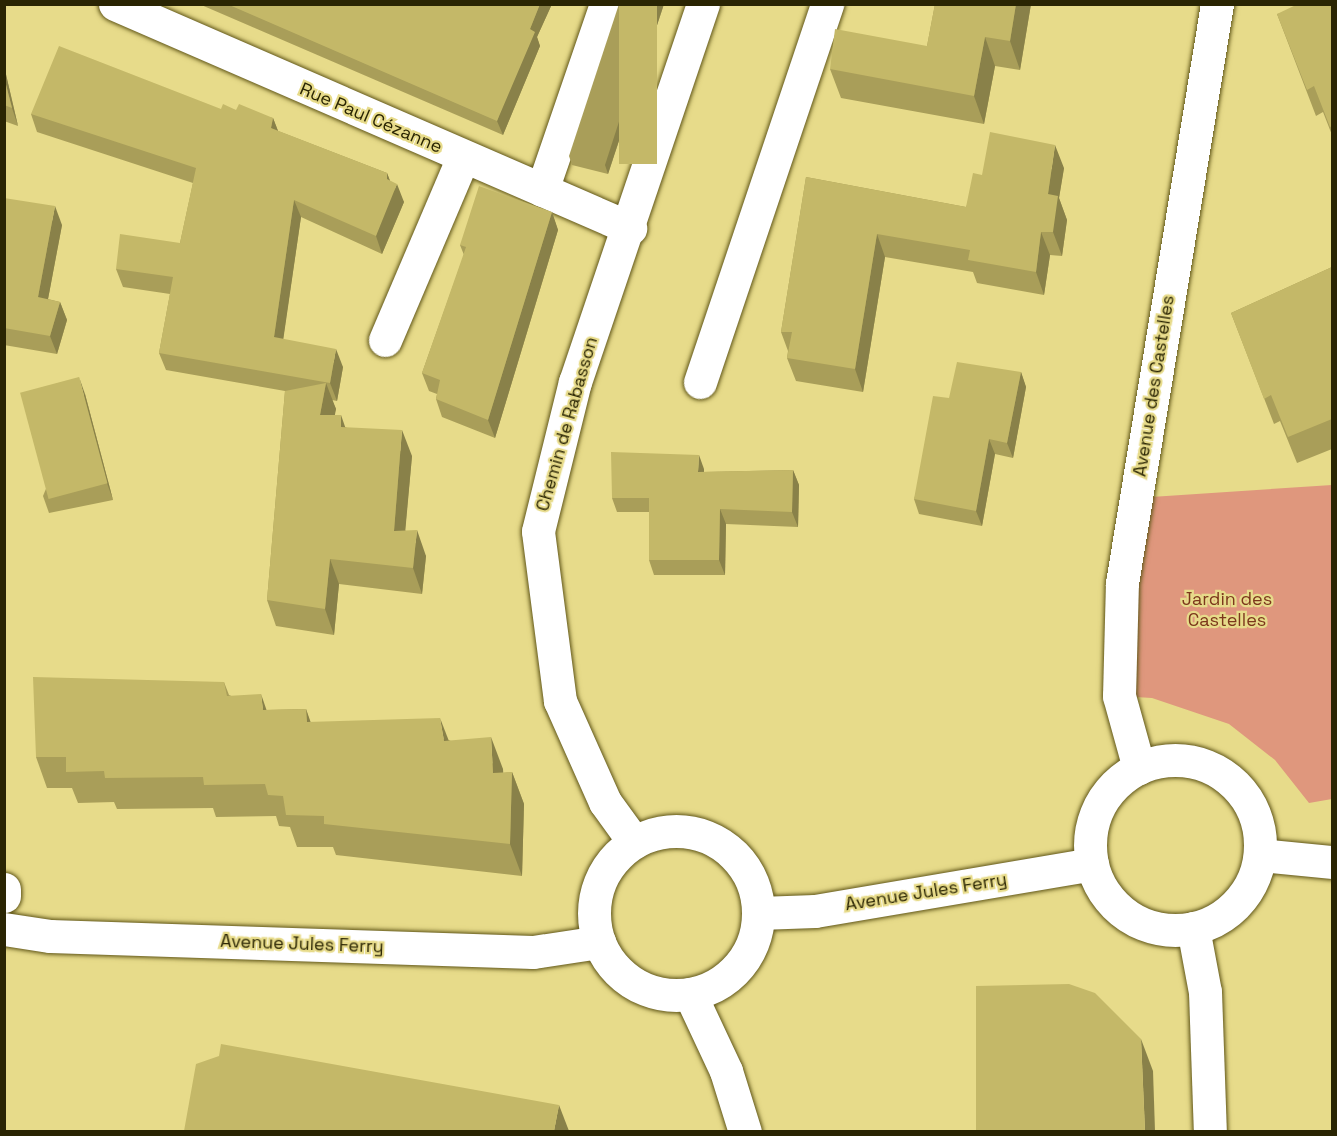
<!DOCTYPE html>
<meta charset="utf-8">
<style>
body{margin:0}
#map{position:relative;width:1337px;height:1136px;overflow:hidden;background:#e7db8a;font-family:"Space Grotesk",sans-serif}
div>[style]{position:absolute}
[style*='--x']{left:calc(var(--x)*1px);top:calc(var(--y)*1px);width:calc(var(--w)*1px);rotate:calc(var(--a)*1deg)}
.green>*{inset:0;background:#df977d}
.roads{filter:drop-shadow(0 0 2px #615719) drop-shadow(0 0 2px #615719)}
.minor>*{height:33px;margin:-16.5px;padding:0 16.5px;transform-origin:16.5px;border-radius:16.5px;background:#fff}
.minor>.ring{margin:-16.5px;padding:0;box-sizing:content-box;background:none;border:33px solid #fff;border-radius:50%}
.wall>*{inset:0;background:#a99e59}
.shaded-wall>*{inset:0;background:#898149}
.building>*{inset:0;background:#c4b868;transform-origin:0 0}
span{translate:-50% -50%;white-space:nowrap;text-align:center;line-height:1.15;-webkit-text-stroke:4.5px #e7db8a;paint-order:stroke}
.street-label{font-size:18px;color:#2a2503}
.park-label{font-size:18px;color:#7c371c}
.frame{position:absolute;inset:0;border:6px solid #2a2503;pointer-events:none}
</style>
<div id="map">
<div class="green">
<div style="clip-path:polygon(1332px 485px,1332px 799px,1309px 803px,1275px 760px,1229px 724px,1152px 698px,1119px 696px,1136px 498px)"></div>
</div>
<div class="roads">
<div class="minor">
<div style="--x:115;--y:4;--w:562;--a:23.51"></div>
<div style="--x:542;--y:190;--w:197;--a:-71"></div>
<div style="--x:385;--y:340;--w:199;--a:-66.9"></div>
<div style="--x:700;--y:382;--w:399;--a:-71.4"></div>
<div class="ring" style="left:1090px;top:760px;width:137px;height:137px"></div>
<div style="--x:1139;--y:768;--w:75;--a:-105.5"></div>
<div style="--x:1119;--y:696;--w:113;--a:-88.5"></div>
<div style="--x:1122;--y:583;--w:587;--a:-80.68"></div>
<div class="ring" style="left:594px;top:831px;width:131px;height:131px"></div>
<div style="--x:634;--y:842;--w:49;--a:-125.9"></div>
<div style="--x:605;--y:802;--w:111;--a:-114"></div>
<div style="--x:560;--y:701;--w:171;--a:-97.4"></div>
<div style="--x:538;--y:531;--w:154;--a:-76.1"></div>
<div style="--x:575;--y:382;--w:399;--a:-71.3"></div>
<div style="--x:1260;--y:855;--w:72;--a:5.6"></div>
<div style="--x:4;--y:889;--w:7;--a:90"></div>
<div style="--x:759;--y:913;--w:56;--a:-2"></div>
<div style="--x:815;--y:911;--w:281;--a:-9.6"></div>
<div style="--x:1193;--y:928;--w:65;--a:79.4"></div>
<div style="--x:1205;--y:992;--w:140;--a:88"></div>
<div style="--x:4;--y:929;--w:47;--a:8.7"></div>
<div style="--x:50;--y:936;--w:483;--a:1.9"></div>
<div style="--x:533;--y:952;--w:67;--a:-8.6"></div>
<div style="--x:690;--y:994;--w:85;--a:64.9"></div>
<div style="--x:726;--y:1071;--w:64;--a:72.7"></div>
</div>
</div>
<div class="wall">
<div style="clip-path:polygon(199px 4px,552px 4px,537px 37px,540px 46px,503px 135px)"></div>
<div style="clip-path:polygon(619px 4px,664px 4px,608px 174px,572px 165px,569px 156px)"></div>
<div style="clip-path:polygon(935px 4px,1031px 4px,1020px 70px,995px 66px,984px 124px,841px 98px,830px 69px,927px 46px)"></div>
<div style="clip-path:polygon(1332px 4px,1332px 135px,1323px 112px,1316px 116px,1277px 14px)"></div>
<div style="clip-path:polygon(4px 66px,18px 126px,4px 121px)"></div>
<div style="clip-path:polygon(221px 109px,236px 110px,273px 118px,278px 131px,387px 173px,390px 181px,404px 202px,382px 254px,301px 217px,283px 339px,343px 367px,337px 401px,332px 400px,336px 409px,334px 415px,345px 427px,412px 456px,405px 530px,426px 556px,422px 594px,339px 584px,334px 635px,276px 626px,267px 600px,285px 391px,166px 370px,159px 353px,170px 294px,123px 287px,116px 269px,180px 243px,193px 183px,37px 132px,31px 114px)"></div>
<div style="clip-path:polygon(1064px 168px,1059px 198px,1067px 220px,1062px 256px,1050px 255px,1044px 295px,977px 283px,973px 272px,885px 257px,863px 392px,796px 381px,787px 358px,788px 351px,781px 332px,806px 177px,966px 207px,982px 175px)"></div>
<div style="clip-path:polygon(4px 198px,62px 225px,48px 299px,60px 302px,67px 320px,57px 354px,4px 345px)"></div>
<div style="clip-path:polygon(552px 212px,558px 230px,495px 438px,442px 417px,436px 399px,437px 394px,429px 391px,422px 373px,464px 255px,460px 245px)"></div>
<div style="clip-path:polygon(1332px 267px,1332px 449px,1297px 463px,1280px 421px,1274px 424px,1231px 313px)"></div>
<div style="clip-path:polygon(1021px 372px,1026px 387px,1013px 458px,995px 454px,982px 526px,919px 514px,914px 499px,949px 398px)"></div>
<div style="clip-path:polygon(85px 394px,113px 500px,49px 513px,43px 496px)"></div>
<div style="clip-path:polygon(704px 469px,704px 472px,793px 470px,799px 485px,798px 527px,726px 524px,725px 575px,654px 575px,649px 560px,649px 512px,617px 512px,612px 498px)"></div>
<div style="clip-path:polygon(224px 682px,229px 695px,266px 710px,306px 709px,310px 722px,449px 740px,503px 769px,503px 773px,512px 772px,524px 804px,522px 876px,336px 855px,333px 847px,297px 847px,290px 827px,279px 826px,276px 816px,216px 817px,213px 808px,117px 809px,114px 802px,78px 803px,72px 788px,47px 788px,36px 757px)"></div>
</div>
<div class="shaded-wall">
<div style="clip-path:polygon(540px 4px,552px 4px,537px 37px,540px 46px,503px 135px,497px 121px,530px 29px)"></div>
<div style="clip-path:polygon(657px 4px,664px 4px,608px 174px,605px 165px)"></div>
<div style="clip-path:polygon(1016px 4px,1031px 4px,1020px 70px,1010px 41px)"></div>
<div style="clip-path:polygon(985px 37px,995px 66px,984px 124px,974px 96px)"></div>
<div style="clip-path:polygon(4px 66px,18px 126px,12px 108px,4px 77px)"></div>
<div style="clip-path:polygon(273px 118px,280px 136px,271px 128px)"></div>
<div style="clip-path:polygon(1055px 145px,1064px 168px,1059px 198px,1067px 220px,1062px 256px,1053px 232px,1048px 194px)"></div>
<div style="clip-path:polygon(387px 173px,394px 191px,397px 184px,404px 202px,382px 254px,376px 236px)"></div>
<div style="clip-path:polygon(294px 200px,301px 217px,281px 355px,274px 337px)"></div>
<div style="clip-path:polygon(55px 206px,62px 225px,45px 315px,38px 297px)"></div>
<div style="clip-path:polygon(552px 212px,558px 230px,495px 438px,488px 420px)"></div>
<div style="clip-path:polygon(1041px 232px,1050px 255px,1044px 295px,1036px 272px)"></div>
<div style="clip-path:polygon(877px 234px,885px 257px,863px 392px,855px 369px)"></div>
<div style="clip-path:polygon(60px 302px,67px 320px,57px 354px,50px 336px)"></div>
<div style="clip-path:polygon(336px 349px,343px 367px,337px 401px,330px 383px)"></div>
<div style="clip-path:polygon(1021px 372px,1026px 387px,1013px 458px,1007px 443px)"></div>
<div style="clip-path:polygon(79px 377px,85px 394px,113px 500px,107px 483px)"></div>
<div style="clip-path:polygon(326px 383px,336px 409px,330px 441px,320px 415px)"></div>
<div style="clip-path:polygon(341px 415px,350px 441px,341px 427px)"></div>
<div style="clip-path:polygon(402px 430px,412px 456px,403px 556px,394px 531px)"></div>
<div style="clip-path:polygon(989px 439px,995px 454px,982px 526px,976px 511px)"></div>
<div style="clip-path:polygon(699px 455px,704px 469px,704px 487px,698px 472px)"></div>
<div style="clip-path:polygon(793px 470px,799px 485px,798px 527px,792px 512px)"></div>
<div style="clip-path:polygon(720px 509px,726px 524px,725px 575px,719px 560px)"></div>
<div style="clip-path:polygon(417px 530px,426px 556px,422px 594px,413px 568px)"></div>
<div style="clip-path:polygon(330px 559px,339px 584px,334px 635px,325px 609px)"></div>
<div style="clip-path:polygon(261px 694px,272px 726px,263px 710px)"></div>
<div style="clip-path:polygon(306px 709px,317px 740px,307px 722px)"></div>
<div style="clip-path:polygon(440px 718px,452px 749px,444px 741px)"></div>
<div style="clip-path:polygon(491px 737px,503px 769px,505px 804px,493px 773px)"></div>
<div style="clip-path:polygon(512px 772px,524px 804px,522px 876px,510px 844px)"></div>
<div style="clip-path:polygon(1141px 1039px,1153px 1071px,1155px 1131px,1145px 1131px)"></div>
<div style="clip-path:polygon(559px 1105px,569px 1131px,554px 1131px)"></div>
</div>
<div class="building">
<div style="clip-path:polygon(227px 4px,540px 4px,530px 29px,535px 32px,497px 121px)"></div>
<div style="left:619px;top:4px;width:38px;height:160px"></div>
<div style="clip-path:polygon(935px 4px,1016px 4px,1010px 41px,985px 37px,974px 96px,830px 69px,835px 29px,927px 46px)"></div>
<div style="clip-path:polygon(1298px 4px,1332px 4px,1332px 126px,1330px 127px,1314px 86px,1307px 90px,1277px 14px)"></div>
<div style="clip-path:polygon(59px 46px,221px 109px,223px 104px,236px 110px,239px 104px,273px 118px,271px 128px,387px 173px,387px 179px,397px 184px,376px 236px,294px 200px,274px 337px,336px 349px,330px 383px,159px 353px,173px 277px,116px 269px,120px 234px,180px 243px,196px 168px,31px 114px)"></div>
<div style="clip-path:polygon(4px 77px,12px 108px,4px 105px)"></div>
<div style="clip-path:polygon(990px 132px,1055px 145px,1048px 194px,1058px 196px,1053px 232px,1041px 232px,1036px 272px,968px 260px,970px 250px,877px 234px,855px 369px,787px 358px,792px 332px,781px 332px,806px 177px,966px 207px,973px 173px,982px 175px)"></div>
<div style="clip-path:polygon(479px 186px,552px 212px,488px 420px,436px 399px,440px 380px,422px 373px,466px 247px,460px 245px)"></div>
<div style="clip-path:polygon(4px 198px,55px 206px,38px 297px,60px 302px,50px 336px,4px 328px)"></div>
<div style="clip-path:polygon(1332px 267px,1332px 419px,1288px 437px,1271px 395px,1264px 399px,1231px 313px)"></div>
<div style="clip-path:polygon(957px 362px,1021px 372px,1007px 443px,989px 439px,976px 511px,914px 499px,933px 396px,949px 398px)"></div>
<div style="left:79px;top:377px;width:110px;height:61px;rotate:75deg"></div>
<div style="clip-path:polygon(326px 383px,320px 415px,341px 415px,341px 427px,402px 430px,394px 531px,417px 530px,413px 568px,330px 559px,325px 609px,267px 600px,285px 391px)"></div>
<div style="clip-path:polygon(611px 452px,699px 455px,698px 472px,793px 470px,792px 512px,720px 509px,719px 560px,649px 560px,649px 498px,612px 498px)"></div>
<div style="clip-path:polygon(33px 677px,224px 682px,227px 696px,261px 694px,263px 710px,306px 709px,307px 722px,440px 718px,444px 741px,491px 737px,493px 773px,512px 772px,510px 844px,324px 824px,324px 816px,286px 815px,283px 796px,268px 795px,265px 784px,204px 785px,203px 777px,105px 778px,104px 771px,66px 772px,66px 757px,36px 757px)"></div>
<div style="clip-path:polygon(1069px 984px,1095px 993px,1141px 1039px,1145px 1131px,976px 1131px,976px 986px)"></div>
<div style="clip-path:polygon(221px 1044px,559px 1105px,554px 1131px,184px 1131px,196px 1064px,219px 1056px)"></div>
</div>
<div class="street-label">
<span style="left:371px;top:118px;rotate:23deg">Rue Paul Cézanne</span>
<span style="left:1154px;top:386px;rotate:-81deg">Avenue des Castelles</span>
<span style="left:567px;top:424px;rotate:-74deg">Chemin de Rabasson</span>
<span style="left:926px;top:892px;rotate:-9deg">Avenue Jules Ferry</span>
<span style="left:302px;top:944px;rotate:2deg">Avenue Jules Ferry</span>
</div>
<div class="park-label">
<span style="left:1227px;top:610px">Jardin des<br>Castelles</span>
</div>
<div class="frame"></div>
</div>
